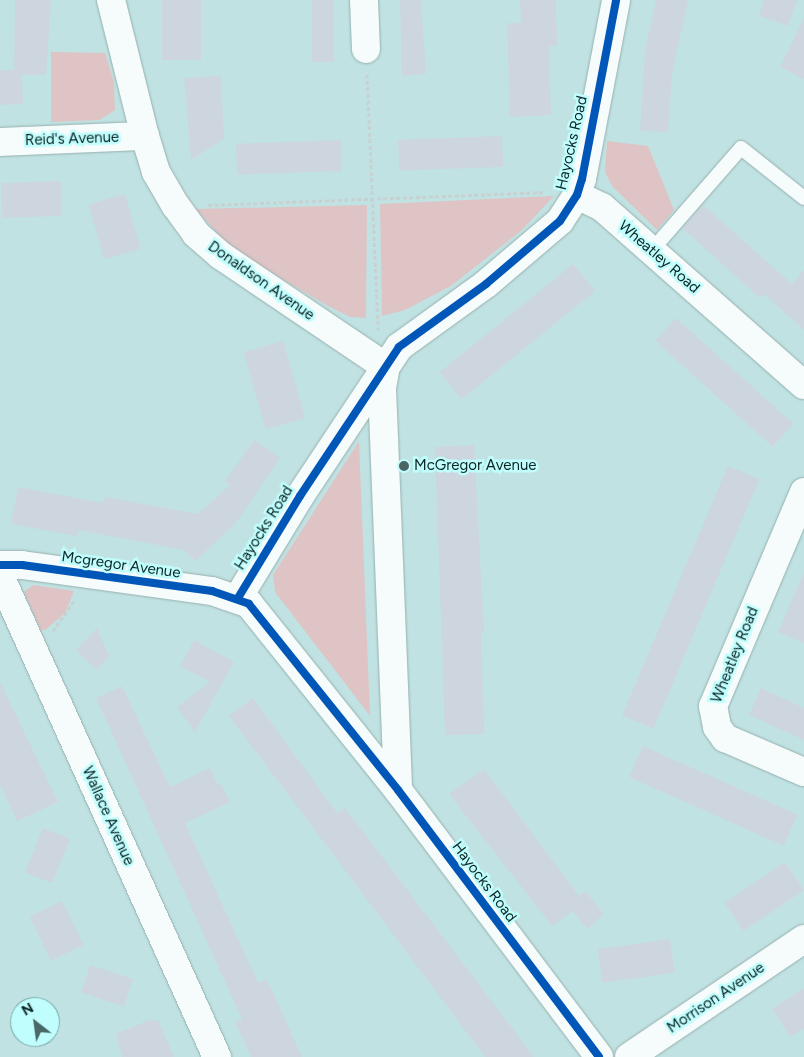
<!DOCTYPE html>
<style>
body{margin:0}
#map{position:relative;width:804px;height:1057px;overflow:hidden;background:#c1e2e2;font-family:Figtree,sans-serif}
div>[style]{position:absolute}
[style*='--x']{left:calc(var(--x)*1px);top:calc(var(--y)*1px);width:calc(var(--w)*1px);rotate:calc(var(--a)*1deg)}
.green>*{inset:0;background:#dec4c5}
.building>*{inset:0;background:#cdd6de;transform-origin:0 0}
.path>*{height:3px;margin-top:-1.5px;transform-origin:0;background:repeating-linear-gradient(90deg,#c7d1d1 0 4px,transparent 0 6.5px)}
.roads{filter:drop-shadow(0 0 1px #96b0b0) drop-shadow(0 0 1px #96b0b0)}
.service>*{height:14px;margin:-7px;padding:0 7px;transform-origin:7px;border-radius:7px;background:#f6fbfb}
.minor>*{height:28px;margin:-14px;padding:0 14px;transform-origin:14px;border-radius:14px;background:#f6fbfb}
.cycleway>*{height:8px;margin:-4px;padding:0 4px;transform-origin:4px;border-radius:4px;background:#0057b8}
.dots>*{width:14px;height:14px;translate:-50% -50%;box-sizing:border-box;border:2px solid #c0fdfd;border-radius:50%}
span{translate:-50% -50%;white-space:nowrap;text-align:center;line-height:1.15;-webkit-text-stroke:5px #c0fdfd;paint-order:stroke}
.street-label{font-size:15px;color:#0b2424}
.poi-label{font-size:15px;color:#0b2424}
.left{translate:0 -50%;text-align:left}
.north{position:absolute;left:10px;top:997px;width:50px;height:50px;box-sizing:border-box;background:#c0fdfd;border:1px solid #78a6a6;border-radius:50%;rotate:330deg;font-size:14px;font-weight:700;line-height:20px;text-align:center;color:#0b2424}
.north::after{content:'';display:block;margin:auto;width:18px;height:22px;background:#4b6666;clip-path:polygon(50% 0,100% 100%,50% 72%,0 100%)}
</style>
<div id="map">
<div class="green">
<div style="clip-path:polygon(51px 52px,105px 53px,114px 82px,115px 110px,100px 120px,51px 122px)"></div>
<div style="clip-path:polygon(607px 141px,648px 146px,674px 210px,657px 230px,612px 186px,605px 172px)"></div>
<div style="clip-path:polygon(554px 196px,522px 230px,451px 286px,405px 310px,382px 316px,380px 204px)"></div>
<div style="clip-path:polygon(367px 205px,366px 318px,350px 317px,326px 305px,252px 261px,225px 242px,196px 209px)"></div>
<div style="clip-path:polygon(359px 441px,370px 716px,275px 592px,273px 575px)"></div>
<div style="clip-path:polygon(33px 585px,74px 591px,65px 613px,45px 630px,41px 630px,24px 592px)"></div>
</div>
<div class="building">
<div style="clip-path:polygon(15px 0,51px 0,46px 75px,22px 75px,23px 104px,0 105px,0 70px,14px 70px)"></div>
<div style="left:162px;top:0;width:39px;height:60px"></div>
<div style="left:312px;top:0;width:22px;height:62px"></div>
<div style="clip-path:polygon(400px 0,421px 0,426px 74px,402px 76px)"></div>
<div style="clip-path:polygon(520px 0,556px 0,557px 46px,549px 46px,551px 115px,510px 117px,507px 23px,521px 23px)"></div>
<div style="clip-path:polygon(656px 0,688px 0,672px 74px,668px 132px,640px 131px,645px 51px)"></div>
<div style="clip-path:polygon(764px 0,797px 0,788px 26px,759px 16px)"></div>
<div style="clip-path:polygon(804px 18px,804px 79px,780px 67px)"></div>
<div style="clip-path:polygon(221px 76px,224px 139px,191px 160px,184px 78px)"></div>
<div style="left:502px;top:136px;width:31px;height:104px;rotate:88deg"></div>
<div style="left:341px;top:140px;width:31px;height:105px;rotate:88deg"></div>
<div style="left:61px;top:181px;width:35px;height:60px;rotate:88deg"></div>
<div style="left:125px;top:194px;width:57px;height:38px;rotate:74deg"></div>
<div style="clip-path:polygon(703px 205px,792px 284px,804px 270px,804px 330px,764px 294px,760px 298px,682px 228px)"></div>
<div style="left:573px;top:264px;width:35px;height:172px;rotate:51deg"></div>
<div style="left:676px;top:318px;width:158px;height:31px;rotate:42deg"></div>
<div style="left:283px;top:341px;width:80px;height:41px;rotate:74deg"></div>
<div style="clip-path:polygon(254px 440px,280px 458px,236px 523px,195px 561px,184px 550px,78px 530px,77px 536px,11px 524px,18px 487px,103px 503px,105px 497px,198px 514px,230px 485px,225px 481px)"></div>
<div style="clip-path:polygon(474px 445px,484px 632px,481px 632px,484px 734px,445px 735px,435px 447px)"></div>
<div style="left:728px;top:466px;width:34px;height:271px;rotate:23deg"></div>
<div style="clip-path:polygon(804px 572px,804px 643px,778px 632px)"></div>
<div style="clip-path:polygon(97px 628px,109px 656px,97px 670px,76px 651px)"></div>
<div style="clip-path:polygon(194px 640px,234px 662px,195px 732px,177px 707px,210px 682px,180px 666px)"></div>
<div style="clip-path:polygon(0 682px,58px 802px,17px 821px,0 785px)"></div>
<div style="clip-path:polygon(122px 686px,170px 787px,210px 768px,218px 785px,221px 783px,230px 802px,185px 823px,258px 983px,267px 979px,302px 1057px,251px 1057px,235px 1022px,242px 1019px,96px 698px)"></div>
<div style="clip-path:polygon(761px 688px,804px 708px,804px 740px,749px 715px)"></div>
<div style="clip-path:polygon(253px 698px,337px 813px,345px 808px,534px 1057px,485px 1057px,229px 716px)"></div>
<div style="left:643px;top:746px;width:169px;height:34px;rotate:24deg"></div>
<div style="clip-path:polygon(484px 769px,579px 896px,585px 891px,604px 914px,587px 929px,573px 911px,552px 926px,449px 794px)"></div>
<div style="left:43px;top:828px;width:29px;height:48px;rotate:22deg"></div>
<div style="left:785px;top:862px;width:34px;height:73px;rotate:56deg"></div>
<div style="left:62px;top:901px;width:49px;height:36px;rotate:64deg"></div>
<div style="left:670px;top:939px;width:34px;height:73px;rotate:82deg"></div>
<div style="left:90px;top:965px;width:45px;height:29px;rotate:18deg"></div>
<div style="clip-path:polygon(804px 988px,804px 1029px,790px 1037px,772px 1009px)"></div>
<div style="clip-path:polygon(149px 1020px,158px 1020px,174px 1057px,122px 1057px,116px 1034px)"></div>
</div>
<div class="path">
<div style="--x:367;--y:74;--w:256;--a:87.5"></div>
<div style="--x:208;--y:205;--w:338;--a:-2.2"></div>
<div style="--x:53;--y:631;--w:38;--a:-55"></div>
</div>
<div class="roads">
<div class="service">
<div style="--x:652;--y:250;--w:135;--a:-48.9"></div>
<div style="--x:741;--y:148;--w:80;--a:38.4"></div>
</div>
<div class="minor">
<div style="--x:111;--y:0;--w:140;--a:76"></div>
<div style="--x:145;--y:136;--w:38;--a:73"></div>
<div style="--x:156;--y:172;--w:39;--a:60"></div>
<div style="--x:176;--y:206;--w:34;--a:54"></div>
<div style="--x:196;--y:234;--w:32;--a:41"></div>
<div style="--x:220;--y:255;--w:200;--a:34"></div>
<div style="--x:364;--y:0;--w:49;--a:87.7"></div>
<div style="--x:0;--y:142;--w:145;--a:-2.4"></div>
<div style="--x:577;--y:195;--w:28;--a:26"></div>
<div style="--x:602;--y:207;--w:269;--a:41.4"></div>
<div style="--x:385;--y:371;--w:17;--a:100"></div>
<div style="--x:382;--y:388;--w:402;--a:87.7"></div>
<div style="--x:804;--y:492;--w:233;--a:113"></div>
<div style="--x:713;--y:706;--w:21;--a:79"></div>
<div style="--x:717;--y:727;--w:14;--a:54"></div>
<div style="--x:725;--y:738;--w:86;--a:23.3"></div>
<div style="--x:0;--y:565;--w:22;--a:0"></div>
<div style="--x:22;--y:565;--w:192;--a:7.8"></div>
<div style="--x:212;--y:591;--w:39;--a:19"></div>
<div style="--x:249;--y:604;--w:238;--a:51.3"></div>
<div style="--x:398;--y:790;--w:334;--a:53"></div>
<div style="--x:0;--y:576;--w:528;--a:65.72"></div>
<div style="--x:238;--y:598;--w:119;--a:-58.7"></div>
<div style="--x:300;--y:496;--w:179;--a:-56.4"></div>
<div style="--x:399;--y:347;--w:107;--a:-35.9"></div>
<div style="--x:486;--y:284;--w:97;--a:-40.4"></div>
<div style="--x:560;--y:221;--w:31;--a:-57"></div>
<div style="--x:577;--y:195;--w:17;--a:-73"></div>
<div style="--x:582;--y:179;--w:182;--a:-79.2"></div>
<div style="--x:629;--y:1057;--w:211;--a:-34"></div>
</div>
</div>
<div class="cycleway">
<div style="--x:0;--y:565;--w:22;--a:0"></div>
<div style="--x:22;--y:565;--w:192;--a:7.8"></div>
<div style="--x:212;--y:591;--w:39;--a:19"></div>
<div style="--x:249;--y:604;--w:238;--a:51.3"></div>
<div style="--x:398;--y:790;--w:334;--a:53"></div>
<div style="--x:238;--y:598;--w:119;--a:-58.7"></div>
<div style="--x:300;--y:496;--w:179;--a:-56.4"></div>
<div style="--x:399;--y:347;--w:107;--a:-35.9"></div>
<div style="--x:486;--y:284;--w:97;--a:-40.4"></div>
<div style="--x:560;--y:221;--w:31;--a:-57"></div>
<div style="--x:577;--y:195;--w:17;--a:-73"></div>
<div style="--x:582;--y:179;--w:182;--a:-79.2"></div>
</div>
<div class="dots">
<div style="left:404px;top:466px;background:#4b6666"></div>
</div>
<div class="street-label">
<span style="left:72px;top:139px;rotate:-2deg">Reid's Avenue</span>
<span style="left:572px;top:143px;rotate:-77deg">Hayocks Road</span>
<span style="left:659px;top:257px;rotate:41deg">Wheatley Road</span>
<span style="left:261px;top:281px;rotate:35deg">Donaldson Avenue</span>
<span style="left:264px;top:528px;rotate:-58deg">Hayocks Road</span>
<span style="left:121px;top:565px;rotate:8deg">Mcgregor Avenue</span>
<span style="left:735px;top:655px;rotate:-68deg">Wheatley Road</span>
<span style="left:108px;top:816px;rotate:66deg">Wallace Avenue</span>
<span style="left:484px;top:882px;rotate:53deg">Hayocks Road</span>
<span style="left:716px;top:998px;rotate:-34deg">Morrison Avenue</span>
</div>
<div class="poi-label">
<span class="left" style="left:414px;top:466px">McGregor Avenue</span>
</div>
<div class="north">N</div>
</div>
